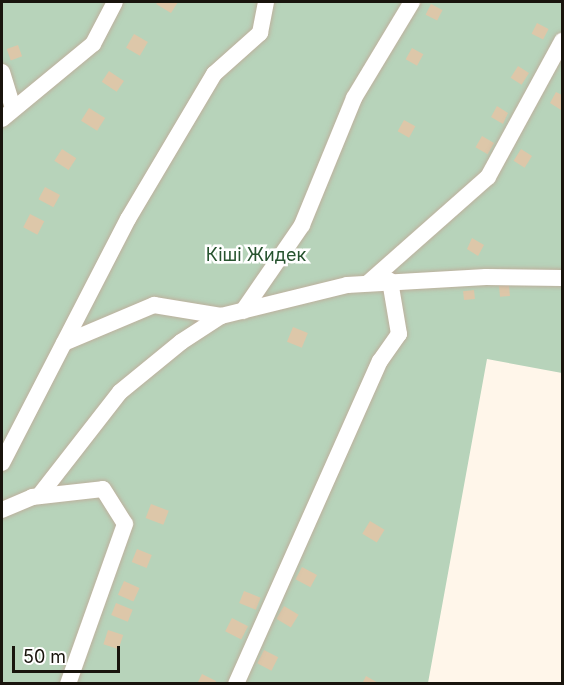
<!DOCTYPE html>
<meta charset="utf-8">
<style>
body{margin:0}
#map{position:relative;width:564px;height:685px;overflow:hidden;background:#fff6ea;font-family:Inter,sans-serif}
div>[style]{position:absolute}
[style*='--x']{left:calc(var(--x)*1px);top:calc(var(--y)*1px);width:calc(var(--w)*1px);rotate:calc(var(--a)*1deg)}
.green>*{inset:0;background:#b7d3ba}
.building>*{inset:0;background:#ddc7a9;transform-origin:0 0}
.roads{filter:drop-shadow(0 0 2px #bdb09d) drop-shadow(0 0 2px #bdb09d)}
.street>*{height:16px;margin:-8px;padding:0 8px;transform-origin:8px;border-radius:8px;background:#fff}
span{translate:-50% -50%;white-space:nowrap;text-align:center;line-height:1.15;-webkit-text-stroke:5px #fff;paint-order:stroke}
.park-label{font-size:18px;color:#27532f}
.frame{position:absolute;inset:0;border:3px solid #19140d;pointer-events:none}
.scale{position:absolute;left:12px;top:646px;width:108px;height:27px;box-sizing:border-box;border:3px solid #19140d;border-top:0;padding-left:8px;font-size:18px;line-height:21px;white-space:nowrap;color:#19140d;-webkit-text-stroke:4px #fff;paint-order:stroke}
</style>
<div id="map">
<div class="green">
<div style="clip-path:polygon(2px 2px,562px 2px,562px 373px,487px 359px,428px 683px,2px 683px)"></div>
</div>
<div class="building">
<div style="clip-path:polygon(158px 2px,178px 2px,171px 13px,156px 4px)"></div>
<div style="left:431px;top:4px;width:13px;height:12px;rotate:27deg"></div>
<div style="left:537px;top:23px;width:13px;height:12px;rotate:27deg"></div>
<div style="left:134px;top:34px;width:16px;height:16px;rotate:30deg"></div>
<div style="left:18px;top:45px;width:12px;height:12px;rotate:70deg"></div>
<div style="left:412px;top:48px;width:13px;height:13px;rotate:29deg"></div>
<div style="left:518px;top:66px;width:13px;height:14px;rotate:32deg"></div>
<div style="left:109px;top:71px;width:18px;height:13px;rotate:34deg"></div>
<div style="clip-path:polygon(556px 92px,562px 95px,561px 110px,550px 103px)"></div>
<div style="clip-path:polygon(497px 106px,508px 113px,503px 124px,491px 117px)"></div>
<div style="left:89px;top:108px;width:19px;height:15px;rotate:32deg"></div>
<div style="left:404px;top:120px;width:13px;height:13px;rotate:29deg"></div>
<div style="left:482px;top:136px;width:14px;height:13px;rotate:30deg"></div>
<div style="left:62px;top:149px;width:17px;height:14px;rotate:33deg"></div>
<div style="left:521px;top:149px;width:13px;height:14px;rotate:32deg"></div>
<div style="left:45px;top:187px;width:17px;height:14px;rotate:28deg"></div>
<div style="left:30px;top:214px;width:16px;height:15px;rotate:27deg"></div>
<div style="clip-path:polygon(472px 238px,484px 245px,478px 256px,467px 249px)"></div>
<div style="left:509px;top:285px;width:11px;height:10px;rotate:85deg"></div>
<div style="left:474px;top:290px;width:9px;height:11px;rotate:84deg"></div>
<div style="left:293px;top:327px;width:16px;height:16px;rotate:22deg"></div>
<div style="left:151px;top:504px;width:19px;height:15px;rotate:21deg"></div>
<div style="left:370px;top:521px;width:17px;height:15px;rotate:31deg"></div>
<div style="left:137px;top:549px;width:16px;height:14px;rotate:22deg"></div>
<div style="left:302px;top:567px;width:17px;height:14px;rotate:28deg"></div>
<div style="left:124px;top:581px;width:17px;height:15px;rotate:24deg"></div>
<div style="left:244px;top:591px;width:18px;height:13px;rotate:22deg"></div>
<div style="left:116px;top:603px;width:18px;height:13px;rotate:22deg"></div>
<div style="left:284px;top:606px;width:17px;height:15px;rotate:31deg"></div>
<div style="left:232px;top:618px;width:18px;height:15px;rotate:27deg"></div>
<div style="left:108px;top:630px;width:16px;height:15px;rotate:18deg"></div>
<div style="left:264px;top:650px;width:16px;height:15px;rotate:27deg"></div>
<div style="clip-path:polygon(202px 674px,216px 681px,215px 684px,197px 684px)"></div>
<div style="clip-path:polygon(366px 676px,380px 684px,362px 684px)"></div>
</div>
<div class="roads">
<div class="street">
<div style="--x:2;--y:72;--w:38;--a:73"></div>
<div style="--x:2;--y:119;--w:118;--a:-39.5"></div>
<div style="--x:93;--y:44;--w:47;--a:-62.4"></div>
<div style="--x:368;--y:283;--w:160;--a:-41.5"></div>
<div style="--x:488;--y:177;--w:155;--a:-61.4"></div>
<div style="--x:243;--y:311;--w:104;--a:-55.5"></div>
<div style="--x:302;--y:225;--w:137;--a:-67.7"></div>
<div style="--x:354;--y:98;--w:112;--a:-58.9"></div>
<div style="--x:64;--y:343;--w:98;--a:-22.9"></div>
<div style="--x:154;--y:305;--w:68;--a:9.3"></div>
<div style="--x:221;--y:316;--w:130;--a:-13.8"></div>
<div style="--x:347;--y:285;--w:139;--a:-3.3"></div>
<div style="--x:486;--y:277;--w:76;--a:0.8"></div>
<div style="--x:2;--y:463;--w:275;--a:-62.7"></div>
<div style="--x:128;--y:219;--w:169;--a:-59.3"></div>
<div style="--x:214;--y:74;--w:62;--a:-41.7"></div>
<div style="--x:260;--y:33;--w:32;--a:-79"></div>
<div style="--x:39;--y:496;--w:132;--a:-52.1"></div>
<div style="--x:120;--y:392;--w:79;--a:-39.3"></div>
<div style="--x:181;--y:342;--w:48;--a:-33"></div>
<div style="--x:2;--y:510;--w:33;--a:-23"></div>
<div style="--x:32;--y:497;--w:71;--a:-6.4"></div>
<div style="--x:103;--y:489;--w:41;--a:57.8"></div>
<div style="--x:125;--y:524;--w:170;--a:109.6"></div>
<div style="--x:236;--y:684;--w:354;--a:-66"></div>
<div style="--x:380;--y:361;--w:33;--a:-55"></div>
<div style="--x:399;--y:334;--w:54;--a:-99.6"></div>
</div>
</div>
<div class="park-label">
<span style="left:256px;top:255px">Кіші Жидек</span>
</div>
<div class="frame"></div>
<div class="scale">50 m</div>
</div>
